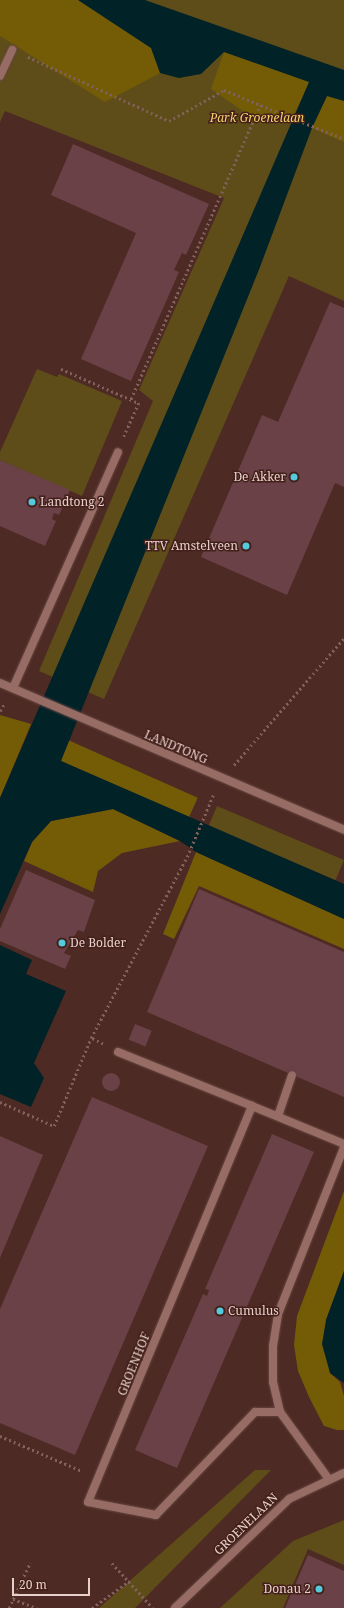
<!DOCTYPE html>
<style>
body{margin:0}
#map{position:relative;width:344px;height:1608px;overflow:hidden;background:#4e2a24;font-family:"Noto Serif",serif}
div>[style]{position:absolute}
[style*='--x']{left:calc(var(--x)*1px);top:calc(var(--y)*1px);width:calc(var(--w)*1px);rotate:calc(var(--a)*1deg)}
.green>*{inset:0;background:#5e4d19;transform-origin:0 0}
.forest>*{inset:0;background:#745c07;transform-origin:0 0}
.water>*{inset:0;background:#012227}
.building>*{inset:0;background:#694147;transform-origin:0 0}
.round{border-radius:50%}
.path>*{height:2.5px;margin-top:-1.25px;transform-origin:0;background:repeating-linear-gradient(90deg,#82615c 0 2px,transparent 0 5px)}
.roads{filter:drop-shadow(0 0 1px #664641) drop-shadow(0 0 1px #664641)}
.service>*{height:8px;margin:-4px;padding:0 4px;transform-origin:4px;border-radius:4px;background:#976c65}
.minor>*{height:8px;margin:-4px;padding:0 4px;transform-origin:4px;border-radius:4px;background:#976c65}
.tertiary>*{height:8px;margin:-4px;padding:0 4px;transform-origin:4px;border-radius:4px;background:#976c65}
.dots>*{width:11px;height:11px;translate:-50% -50%;box-sizing:border-box;border:2px solid #43201a;border-radius:50%}
span{translate:-50% -50%;white-space:nowrap;text-align:center;line-height:1.15;-webkit-text-stroke:3px #43201a;paint-order:stroke}
.park-label{font-size:12px;color:#f5d16c;font-style:italic}
.poi-label{font-size:12px;color:#e8cfcb}
.right{translate:-100% -50%;text-align:right}
.left{translate:0 -50%;text-align:left}
.street-label{font-size:12px;color:#e8cfcb}
.scale{position:absolute;left:12px;top:1578px;width:78px;height:18px;box-sizing:border-box;border:2px solid #e8cfcb;border-top:0;padding-left:5px;font-size:12px;line-height:14px;white-space:nowrap;color:#e8cfcb;-webkit-text-stroke:3px #43201a;paint-order:stroke}
</style>
<div id="map">
<div class="green">
<div style="clip-path:polygon(0 0,344px 0,344px 301px,289px 276px,104px 699px,39px 671px,153px 401px,139px 390px,224px 198px,5px 111px,0 122px)"></div>
<div style="clip-path:polygon(37px 369px,57px 377px,59px 374px,122px 401px,82px 496px,0 460px,0 452px)"></div>
<div style="left:217px;top:806px;width:138px;height:22px;rotate:23deg"></div>
<div style="clip-path:polygon(255px 1470px,271px 1470px,135px 1608px,99px 1608px)"></div>
<div style="clip-path:polygon(344px 1520px,344px 1565px,308px 1549px,283px 1608px,220px 1608px,293px 1541px)"></div>
</div>
<div class="forest">
<div style="clip-path:polygon(0 0,78px 0,151px 48px,160px 73px,105px 102px,0 36px)"></div>
<div style="clip-path:polygon(224px 52px,310px 82px,291px 120px,262px 124px,211px 89px)"></div>
<div style="clip-path:polygon(327px 96px,344px 101px,344px 142px,312px 128px)"></div>
<div style="clip-path:polygon(0 715px,31px 724px,0 798px)"></div>
<div style="left:68px;top:740px;width:142px;height:22px;rotate:24deg"></div>
<div style="clip-path:polygon(113px 809px,180px 841px,122px 853px,98px 871px,93px 892px,24px 861px,32px 842px,51px 821px)"></div>
<div style="clip-path:polygon(196px 852px,344px 919px,344px 949px,199px 886px,174px 939px,163px 934px)"></div>
<div style="clip-path:polygon(344px 1191px,344px 1271px,326px 1320px,330px 1373px,340px 1382px,344px 1396px,344px 1430px,337px 1430px,324px 1426px,309px 1397px,298px 1371px,294px 1345px,297px 1316px)"></div>
</div>
<div class="water">
<div style="clip-path:polygon(78px 0,145px 0,344px 70px,344px 101px,327px 96px,312px 128px,260px 267px,61px 761px,344px 884px,344px 919px,196px 852px,180px 841px,113px 809px,51px 821px,32px 842px,0 914px,0 798px,309px 82px,224px 52px,201px 74px,179px 78px,160px 73px,151px 48px)"></div>
<div style="clip-path:polygon(0 945px,32px 960px,26px 974px,66px 991px,34px 1063px,44px 1078px,31px 1107px,0 1094px)"></div>
<div style="clip-path:polygon(344px 1271px,344px 1383px,330px 1373px,322px 1344px,326px 1320px)"></div>
</div>
<div class="building">
<div style="clip-path:polygon(73px 144px,209px 204px,186px 255px,182px 253px,174px 270px,179px 272px,131px 381px,81px 359px,136px 233px,51px 195px)"></div>
<div style="clip-path:polygon(330px 302px,344px 308px,344px 487px,335px 483px,287px 595px,201px 557px,262px 415px,278px 422px)"></div>
<div style="clip-path:polygon(0 460px,70px 490px,59px 515px,54px 513px,52px 519px,56px 521px,45px 546px,0 526px)"></div>
<div style="clip-path:polygon(26px 870px,95px 900px,84px 932px,78px 930px,64px 953px,71px 956px,65px 969px,0 941px,0 929px)"></div>
<div style="clip-path:polygon(199px 889px,344px 952px,344px 1097px,147px 1012px)"></div>
<div style="left:135px;top:1024px;width:18px;height:17px;rotate:22deg"></div>
<div class="round" style="left:102px;top:1073px;width:18px;height:18px"></div>
<div style="clip-path:polygon(92px 1097px,208px 1146px,75px 1455px,0 1423px,0 1309px)"></div>
<div style="clip-path:polygon(272px 1134px,314px 1152px,177px 1468px,135px 1450px,203px 1294px,207px 1296px,209px 1290px,205px 1289px)"></div>
<div style="clip-path:polygon(0 1136px,43px 1155px,0 1258px)"></div>
<div style="clip-path:polygon(308px 1555px,344px 1571px,344px 1608px,285px 1608px)"></div>
</div>
<div class="path">
<div style="--x:28;--y:57;--w:155;--a:24.4"></div>
<div style="--x:169;--y:121;--w:63;--a:-29.4"></div>
<div style="--x:224;--y:90;--w:130;--a:22.2"></div>
<div style="--x:61;--y:369;--w:85;--a:23.6"></div>
<div style="--x:139;--y:403;--w:37;--a:114"></div>
<div style="--x:131;--y:399;--w:321;--a:-66.3"></div>
<div style="--x:0;--y:711;--w:8;--a:-60"></div>
<div style="--x:234;--y:765;--w:168;--a:-49.1"></div>
<div style="--x:103;--y:1044;--w:13;--a:-153"></div>
<div style="--x:91;--y:1038;--w:205;--a:-62.1"></div>
<div style="--x:187;--y:857;--w:69;--a:-67.1"></div>
<div style="--x:0;--y:1102;--w:59;--a:24"></div>
<div style="--x:54;--y:1126;--w:95;--a:-67.2"></div>
<div style="--x:0;--y:1436;--w:89;--a:23.1"></div>
<div style="--x:112;--y:1563;--w:61;--a:47.7"></div>
<div style="--x:13;--y:1599;--w:26;--a:21"></div>
<div style="--x:9;--y:1608;--w:50;--a:-65"></div>
<div style="--x:92;--y:1608;--w:46;--a:-36.1"></div>
</div>
<div class="roads">
<div class="service">
<div style="--x:13;--y:688;--w:258;--a:-66"></div>
<div style="--x:118;--y:1052;--w:144;--a:21.9"></div>
<div style="--x:278;--y:1116;--w:43;--a:-71.1"></div>
<div style="--x:280;--y:1412;--w:25;--a:180"></div>
<div style="--x:255;--y:1412;--w:143;--a:133.9"></div>
<div style="--x:156;--y:1515;--w:69;--a:-169.2"></div>
<div style="--x:88;--y:1502;--w:429;--a:-67.5"></div>
<div style="--x:252;--y:1106;--w:100;--a:22.4"></div>
<div style="--x:328;--y:1478;--w:82;--a:-126"></div>
<div style="--x:280;--y:1412;--w:31;--a:-103"></div>
<div style="--x:273;--y:1382;--w:36;--a:-90"></div>
<div style="--x:273;--y:1346;--w:32;--a:-81"></div>
<div style="--x:278;--y:1314;--w:180;--a:-68.4"></div>
</div>
<div class="minor">
<div style="--x:0;--y:76;--w:29;--a:-65"></div>
<div style="--x:0;--y:683;--w:374;--a:23.1"></div>
</div>
<div class="tertiary">
<div style="--x:175;--y:1608;--w:158;--a:-43.7"></div>
<div style="--x:289;--y:1499;--w:61;--a:-25.3"></div>
</div>
</div>
<div class="dots">
<div style="left:294px;top:477px;background:#54cade"></div>
<div style="left:32px;top:502px;background:#54cade"></div>
<div style="left:246px;top:546px;background:#54cade"></div>
<div style="left:62px;top:943px;background:#54cade"></div>
<div style="left:220px;top:1311px;background:#54cade"></div>
<div style="left:319px;top:1589px;background:#54cade"></div>
</div>
<div class="park-label">
<span style="left:257px;top:118px">Park Groenelaan</span>
</div>
<div class="poi-label">
<span class="right" style="left:286px;top:477px">De Akker</span>
<span class="left" style="left:40px;top:502px">Landtong 2</span>
<span class="right" style="left:238px;top:546px">TTV Amstelveen</span>
<span class="left" style="left:70px;top:943px">De Bolder</span>
<span class="left" style="left:228px;top:1311px">Cumulus</span>
<span class="right" style="left:311px;top:1589px">Donau 2</span>
</div>
<div class="street-label">
<span style="left:176px;top:747px;rotate:23deg">LANDTONG</span>
<span style="left:134px;top:1364px;rotate:-68deg">GROENHOF</span>
<span style="left:246px;top:1524px;rotate:-44deg">GROENELAAN</span>
</div>
<div class="scale">20 m</div>
</div>
